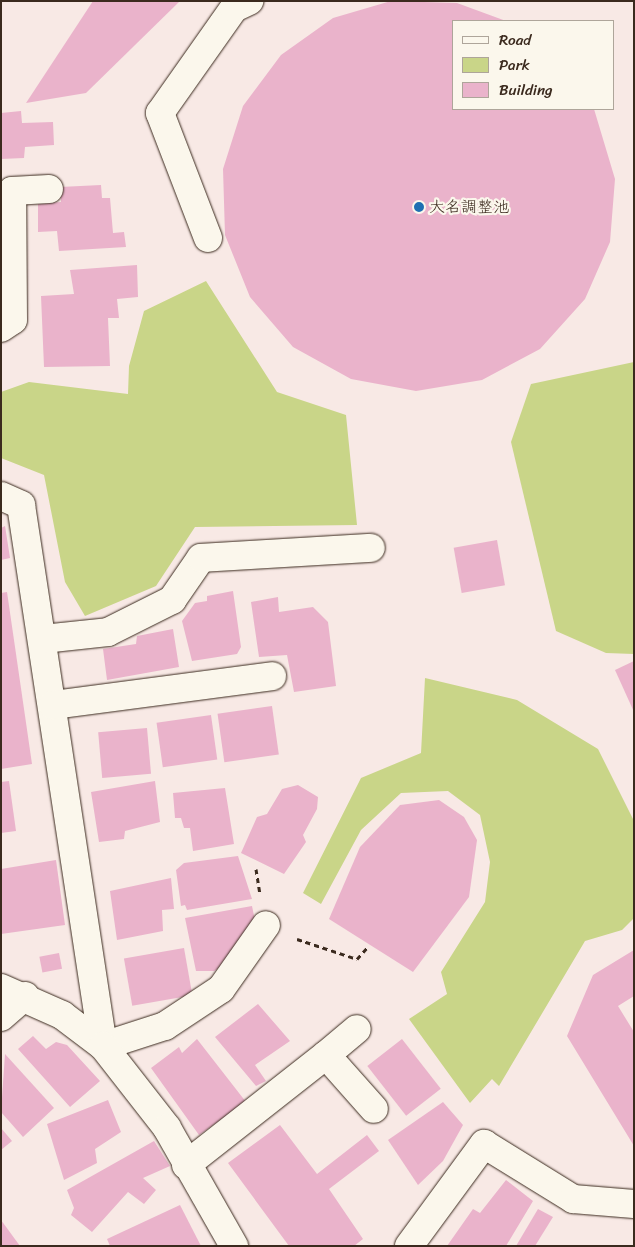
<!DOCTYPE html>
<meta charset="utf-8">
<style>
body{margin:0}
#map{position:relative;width:635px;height:1247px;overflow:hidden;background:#f8e9e5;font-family:Sriracha,"Klee One",sans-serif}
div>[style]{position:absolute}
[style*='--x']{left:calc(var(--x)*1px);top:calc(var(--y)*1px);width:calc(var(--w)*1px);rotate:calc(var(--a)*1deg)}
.green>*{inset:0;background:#c9d588}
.building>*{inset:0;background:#eab3cb;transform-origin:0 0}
.path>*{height:3px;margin-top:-1.5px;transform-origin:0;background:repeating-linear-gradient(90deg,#3b2a1e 0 5px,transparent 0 9px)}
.roads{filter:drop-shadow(0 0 1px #3b2a1e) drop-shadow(0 0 1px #3b2a1e)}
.street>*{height:28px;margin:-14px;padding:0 14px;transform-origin:14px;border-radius:14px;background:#fbf7ec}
.dots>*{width:14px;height:14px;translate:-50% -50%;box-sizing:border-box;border:2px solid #fbf7ec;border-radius:50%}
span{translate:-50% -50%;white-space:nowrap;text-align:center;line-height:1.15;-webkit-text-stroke:4.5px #fbf7ec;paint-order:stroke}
.poi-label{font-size:16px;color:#3b2a1e}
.left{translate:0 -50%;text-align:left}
.frame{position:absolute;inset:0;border:2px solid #3b2a1e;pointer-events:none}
.legend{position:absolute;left:452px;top:20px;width:162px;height:90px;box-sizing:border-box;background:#fbf7ec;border:1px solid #aea59a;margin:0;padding:6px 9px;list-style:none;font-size:15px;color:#3b2a1e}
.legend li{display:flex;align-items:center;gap:10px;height:25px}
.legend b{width:25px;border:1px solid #aea59a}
</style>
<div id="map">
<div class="green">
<div style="clip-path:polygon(206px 281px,277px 392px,346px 415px,357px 525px,195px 527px,156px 586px,85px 616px,65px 582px,44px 475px,1px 458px,1px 392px,29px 382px,128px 394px,129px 366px,144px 311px)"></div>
<div style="clip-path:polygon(634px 362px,634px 654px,606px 653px,556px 631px,511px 442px,531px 384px)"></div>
<div style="clip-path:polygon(425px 678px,517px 700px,598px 749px,634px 821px,634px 918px,622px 930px,585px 941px,499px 1086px,492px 1079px,470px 1103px,409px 1019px,447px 994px,441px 972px,485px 902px,490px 862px,480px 815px,448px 791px,401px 793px,361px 830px,321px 904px,303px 893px,361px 778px,421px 753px)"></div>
</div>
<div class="building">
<div style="clip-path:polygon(93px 1px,180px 1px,86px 93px,26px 103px)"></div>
<div style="clip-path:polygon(391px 1px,457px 3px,506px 21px,454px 21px,454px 109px,594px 109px,615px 179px,610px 242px,585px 299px,540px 349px,482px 380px,416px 391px,351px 379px,293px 347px,250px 297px,225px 235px,223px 169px,243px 106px,281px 55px,333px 18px)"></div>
<div style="clip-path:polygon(21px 111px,22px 123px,53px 122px,54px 145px,25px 147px,24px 158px,1px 159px,1px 113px)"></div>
<div style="clip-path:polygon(101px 185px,102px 198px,110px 198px,113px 233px,124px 232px,126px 247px,59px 251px,57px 231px,38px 232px,38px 204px,61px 202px,60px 187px)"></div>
<div style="clip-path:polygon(137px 265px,138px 297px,117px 299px,119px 318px,108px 318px,110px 366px,44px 367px,41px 296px,74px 294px,70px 270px)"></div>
<div style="clip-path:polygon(5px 526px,10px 558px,1px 560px,1px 528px)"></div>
<div style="left:497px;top:540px;width:46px;height:44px;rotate:80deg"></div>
<div style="clip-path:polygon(233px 591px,241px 647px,237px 654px,192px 661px,182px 621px,195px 603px,207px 601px,207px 596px)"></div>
<div style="clip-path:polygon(7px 592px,32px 764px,1px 769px,1px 593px)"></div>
<div style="clip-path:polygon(278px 597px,279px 612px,313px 607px,328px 622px,336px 686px,294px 692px,287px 655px,259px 657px,251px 602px)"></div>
<div style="clip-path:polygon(173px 629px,179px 667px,107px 680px,103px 649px,136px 644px,137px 636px)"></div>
<div style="clip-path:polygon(634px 661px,634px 712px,615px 670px)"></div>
<div style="left:272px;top:706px;width:49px;height:55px;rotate:82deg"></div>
<div style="left:211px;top:715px;width:45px;height:55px;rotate:82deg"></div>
<div style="left:147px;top:728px;width:46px;height:49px;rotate:85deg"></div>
<div style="clip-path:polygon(9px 781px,16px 831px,1px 833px,1px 782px)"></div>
<div style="clip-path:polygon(155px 781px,160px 822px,125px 831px,124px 839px,99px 842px,91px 792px)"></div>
<div style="clip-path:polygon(298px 785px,318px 797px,317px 809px,303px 835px,306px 842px,284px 874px,241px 853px,257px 817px,267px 814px,282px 789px)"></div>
<div style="clip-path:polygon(225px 788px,234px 844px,193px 851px,190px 828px,184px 828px,181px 818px,175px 818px,173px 793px)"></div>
<div style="clip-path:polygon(439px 800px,464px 817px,477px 840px,469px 897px,413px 972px,329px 919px,360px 847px,400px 805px)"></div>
<div style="clip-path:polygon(238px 856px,252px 899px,187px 910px,185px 905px,181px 906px,176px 870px,184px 863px)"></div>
<div style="clip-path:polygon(56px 860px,65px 925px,1px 934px,1px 869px)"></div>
<div style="clip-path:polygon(171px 878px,174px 909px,162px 910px,163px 931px,117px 940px,110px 891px)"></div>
<div style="clip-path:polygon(252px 906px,258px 935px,240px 938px,242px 952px,223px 961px,223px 966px,214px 971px,196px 971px,185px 918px)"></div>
<div style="left:184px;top:948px;width:48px;height:61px;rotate:80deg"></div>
<div style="clip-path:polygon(634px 950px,634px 996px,618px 1006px,634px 1032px,634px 1146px,567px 1036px,593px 975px)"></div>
<div style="left:59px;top:953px;width:16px;height:20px;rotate:79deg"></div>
<div style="clip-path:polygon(258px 1004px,290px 1041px,255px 1065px,266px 1081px,256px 1086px,215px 1037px)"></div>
<div style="clip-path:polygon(33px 1036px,46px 1049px,56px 1042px,67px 1045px,100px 1081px,70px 1107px,18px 1049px)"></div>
<div style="clip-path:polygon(197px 1039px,246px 1102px,199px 1135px,151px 1068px,179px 1047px,182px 1053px)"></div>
<div style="left:402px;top:1039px;width:63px;height:44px;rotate:52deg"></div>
<div style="clip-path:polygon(5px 1054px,54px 1108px,23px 1137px,1px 1112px)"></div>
<div style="clip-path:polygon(108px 1100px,121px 1132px,95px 1149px,97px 1163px,64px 1180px,47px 1124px)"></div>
<div style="clip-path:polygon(443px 1102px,463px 1125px,443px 1161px,418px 1185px,388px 1140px)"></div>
<div style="clip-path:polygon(280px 1125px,317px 1174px,367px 1135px,379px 1151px,329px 1189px,363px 1239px,354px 1246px,289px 1246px,228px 1163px)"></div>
<div style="clip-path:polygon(1px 1128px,12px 1141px,1px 1150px)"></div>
<div style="clip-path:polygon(154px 1141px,170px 1166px,143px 1178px,156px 1190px,144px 1204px,128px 1192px,92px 1232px,71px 1215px,74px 1208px,67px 1190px)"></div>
<div style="clip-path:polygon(506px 1180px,533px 1201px,506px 1246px,447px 1246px,473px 1209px,480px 1213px)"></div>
<div style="clip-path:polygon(180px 1205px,201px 1246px,110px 1246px,107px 1239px)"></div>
<div style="clip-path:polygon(538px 1209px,553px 1217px,535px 1246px,516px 1246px)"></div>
<div style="clip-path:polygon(1px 1220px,20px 1246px,1px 1246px)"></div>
</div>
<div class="path">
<div style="--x:256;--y:869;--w:24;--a:81"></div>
<div style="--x:297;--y:939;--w:63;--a:18.4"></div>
<div style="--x:357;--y:959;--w:15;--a:-48"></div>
</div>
<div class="roads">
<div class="street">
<div style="--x:208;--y:238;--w:134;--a:-111"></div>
<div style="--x:160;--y:113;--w:128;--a:-54.8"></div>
<div style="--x:234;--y:8;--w:17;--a:-25"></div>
<div style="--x:1;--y:328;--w:14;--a:-34"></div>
<div style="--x:13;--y:320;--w:129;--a:-90.4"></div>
<div style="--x:12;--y:191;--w:37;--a:-3"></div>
<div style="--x:1;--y:496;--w:22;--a:24"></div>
<div style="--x:21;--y:505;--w:547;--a:81.38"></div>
<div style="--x:103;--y:1046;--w:65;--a:-17.9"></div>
<div style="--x:165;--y:1026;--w:67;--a:-33.5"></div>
<div style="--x:221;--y:989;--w:78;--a:-54.9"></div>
<div style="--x:43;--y:639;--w:65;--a:-6.1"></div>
<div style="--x:108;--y:632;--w:72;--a:-26.6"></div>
<div style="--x:172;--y:600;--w:51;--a:-55.4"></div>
<div style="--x:201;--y:558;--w:170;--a:-3.4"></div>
<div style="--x:53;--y:705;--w:221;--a:-7.5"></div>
<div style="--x:1;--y:988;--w:67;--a:23.9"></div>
<div style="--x:62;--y:1015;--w:51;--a:37.1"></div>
<div style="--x:103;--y:1046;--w:104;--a:52"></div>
<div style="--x:167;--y:1128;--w:136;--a:60.4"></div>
<div style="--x:1;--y:1017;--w:32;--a:-41"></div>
<div style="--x:326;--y:1055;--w:40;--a:-40"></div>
<div style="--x:186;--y:1165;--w:178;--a:-38.2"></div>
<div style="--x:326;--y:1055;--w:72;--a:48.4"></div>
<div style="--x:409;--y:1246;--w:127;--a:-53.7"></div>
<div style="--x:484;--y:1144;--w:105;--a:31.7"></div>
<div style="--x:573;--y:1199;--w:61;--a:4.7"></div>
</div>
</div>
<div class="dots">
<div style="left:419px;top:207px;background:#1f6fb2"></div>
</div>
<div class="poi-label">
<span class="left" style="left:429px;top:207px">大名調整池</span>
</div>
<div class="frame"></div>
<ul class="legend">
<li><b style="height:6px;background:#fbf7ec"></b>Road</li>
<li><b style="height:14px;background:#c9d588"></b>Park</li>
<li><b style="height:14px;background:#eab3cb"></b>Building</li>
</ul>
</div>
